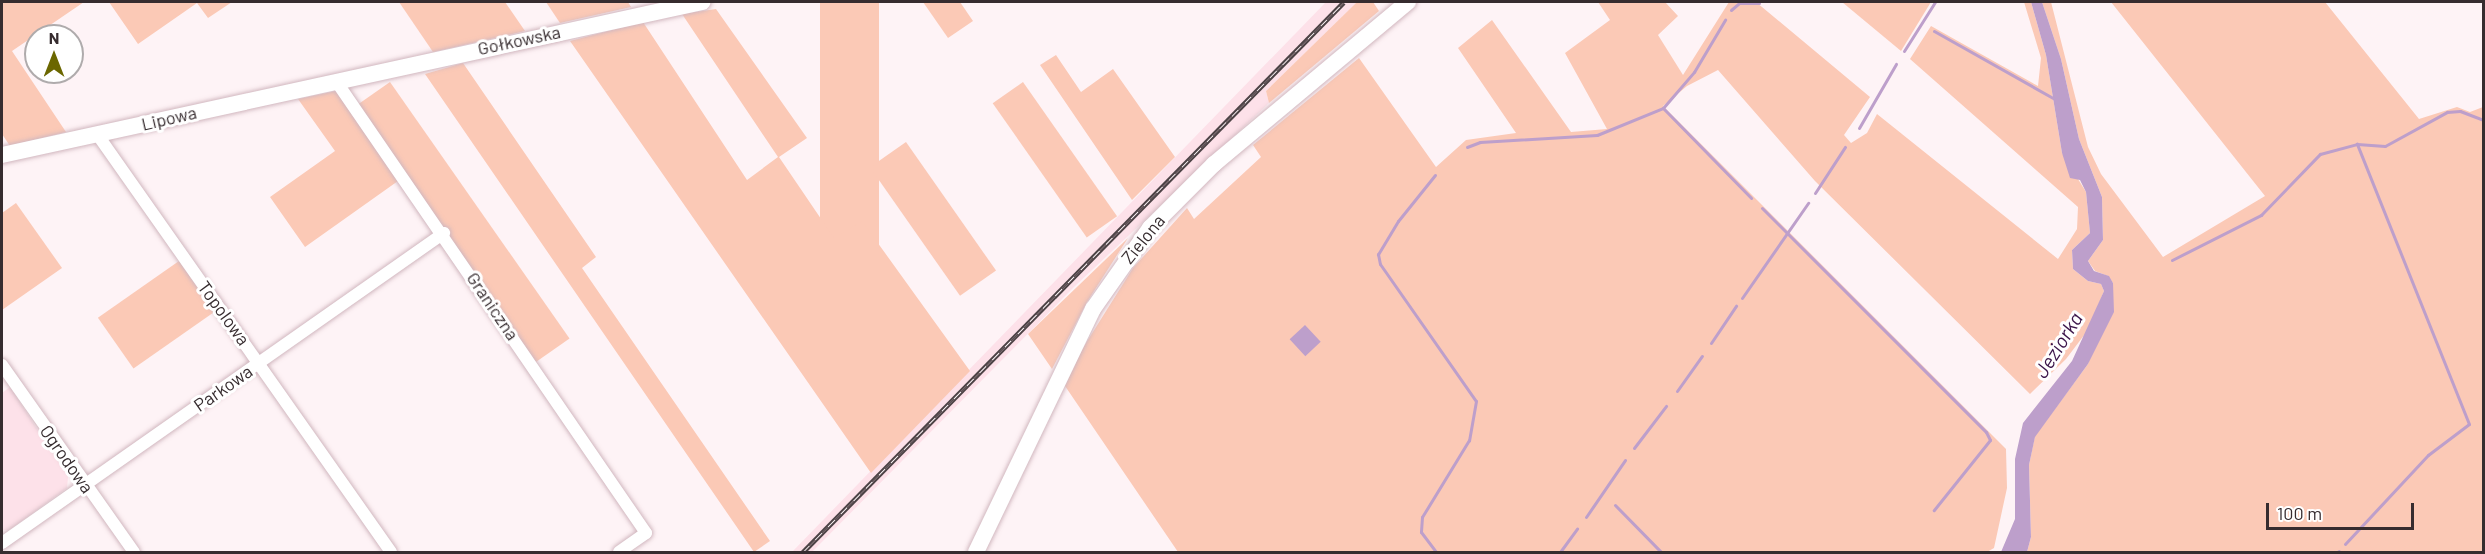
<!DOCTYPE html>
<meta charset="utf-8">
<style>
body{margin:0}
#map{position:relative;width:2485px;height:554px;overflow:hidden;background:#fef3f6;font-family:Barlow,sans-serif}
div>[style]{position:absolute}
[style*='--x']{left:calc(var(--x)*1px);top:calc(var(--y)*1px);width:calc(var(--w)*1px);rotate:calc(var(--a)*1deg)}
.built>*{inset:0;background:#fde1e9}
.green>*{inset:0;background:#fbc9b6;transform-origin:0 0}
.water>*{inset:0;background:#bd9fcb;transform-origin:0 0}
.stream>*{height:3px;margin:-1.5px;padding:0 1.5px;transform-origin:1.5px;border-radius:1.5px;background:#bd9fcb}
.roads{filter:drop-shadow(0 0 2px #d1b7bf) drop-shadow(0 0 2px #d1b7bf)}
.street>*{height:12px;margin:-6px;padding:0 6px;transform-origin:6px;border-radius:6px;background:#fff}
.secondary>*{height:16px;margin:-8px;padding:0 8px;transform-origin:8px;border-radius:8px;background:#fff}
.rail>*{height:5px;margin-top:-2.5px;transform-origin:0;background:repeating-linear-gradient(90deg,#fff 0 9px,#4c4245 0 18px);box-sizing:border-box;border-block:2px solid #4c4245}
span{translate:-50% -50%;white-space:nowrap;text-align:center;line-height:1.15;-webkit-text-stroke:6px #fff;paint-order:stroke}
.street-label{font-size:18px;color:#362c2f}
.water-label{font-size:20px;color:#3b154a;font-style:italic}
.frame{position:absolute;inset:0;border:3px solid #362c2f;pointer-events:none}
.north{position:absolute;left:24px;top:24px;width:60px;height:60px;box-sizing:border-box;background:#fff;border:2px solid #afabac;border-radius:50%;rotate:0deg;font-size:16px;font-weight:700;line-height:24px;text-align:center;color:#362c2f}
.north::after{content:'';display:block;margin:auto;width:21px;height:27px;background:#6b6700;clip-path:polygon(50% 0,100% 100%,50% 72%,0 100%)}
.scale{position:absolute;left:2266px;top:503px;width:148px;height:27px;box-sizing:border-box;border:3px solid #362c2f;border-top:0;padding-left:8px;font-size:18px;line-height:21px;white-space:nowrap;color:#362c2f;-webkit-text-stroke:4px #fff;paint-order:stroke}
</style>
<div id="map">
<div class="built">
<div style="clip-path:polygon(1326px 2px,1357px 2px,1266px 91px,1269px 103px,1074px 287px,812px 552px,792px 552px)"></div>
<div style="clip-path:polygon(10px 387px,68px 477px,67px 488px,9px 530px,2px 530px,2px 393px)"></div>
</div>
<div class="green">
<div style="clip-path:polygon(2px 2px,84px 2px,12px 51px,66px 132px,10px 146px,2px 134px)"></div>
<div style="clip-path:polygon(109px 2px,232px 2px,208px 18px,197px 3px,138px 44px)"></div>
<div style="clip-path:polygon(399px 2px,505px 2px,525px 31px,433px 52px)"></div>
<div style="clip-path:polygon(546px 2px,628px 2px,631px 7px,560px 23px)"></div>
<div style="left:820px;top:2px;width:59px;height:372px"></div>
<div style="clip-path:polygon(923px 2px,960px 2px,973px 21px,948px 38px)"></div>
<div style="clip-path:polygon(1357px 2px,1373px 2px,1379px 11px,1269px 103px,1266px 91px)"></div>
<div style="clip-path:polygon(1598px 2px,1665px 2px,1678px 16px,1658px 35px,1683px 75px,1729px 2px,1756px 2px,1870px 97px,1844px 135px,1851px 143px,1867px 133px,1877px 114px,2058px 259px,2077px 229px,2078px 207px,1910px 59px,1931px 26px,2038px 86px,2041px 58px,2024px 2px,2031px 2px,2046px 55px,2062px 153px,2086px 192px,2090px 233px,2072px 250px,2073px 269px,2088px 281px,2101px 284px,2104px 291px,2088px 330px,2066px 359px,2030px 394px,1815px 181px,1718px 70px,1687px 86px,1663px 106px,2006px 449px,2007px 488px,1994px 548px,1987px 552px,1178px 552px,1065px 386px,1081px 351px,1133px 268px,1187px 208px,1194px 219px,1261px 157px,1253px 145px,1359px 58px,1436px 167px,1466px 140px,1516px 133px,1458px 48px,1492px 20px,1571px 132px,1607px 129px,1565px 53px,1610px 20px)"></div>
<div style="clip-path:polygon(1842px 2px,1931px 2px,1901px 51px)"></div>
<div style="clip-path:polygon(2042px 2px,2051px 2px,2088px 147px,2101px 174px,2163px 257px,2265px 196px,2111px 2px,2325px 2px,2419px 119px,2457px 107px,2470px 112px,2483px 107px,2483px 552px,2027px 552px,2031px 537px,2029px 465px,2035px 436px,2088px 364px,2113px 283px,2108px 276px,2095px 271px,2088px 261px,2103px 240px,2102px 197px,2079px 139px,2061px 59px)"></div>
<div style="clip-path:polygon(716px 9px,807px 138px,779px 157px,834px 238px,862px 221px,970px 371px,871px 473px,570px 41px,643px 22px,747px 180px,778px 157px,682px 14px)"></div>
<div style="clip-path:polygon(1056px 55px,1081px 92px,1113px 69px,1175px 157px,1132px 200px,1040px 65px)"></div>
<div style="clip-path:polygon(463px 63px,596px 257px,582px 268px,770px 541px,754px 552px,425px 74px)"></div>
<div style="left:390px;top:82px;width:313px;height:41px;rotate:55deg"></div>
<div style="left:1023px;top:82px;width:164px;height:37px;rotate:55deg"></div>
<div style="clip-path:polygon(336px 91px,398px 181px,305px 247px,270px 197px,335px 151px,298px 99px)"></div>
<div style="left:906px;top:142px;width:157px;height:44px;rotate:55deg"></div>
<div style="clip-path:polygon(16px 203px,62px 268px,2px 310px,2px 213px)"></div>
<div style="clip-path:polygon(1128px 238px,1087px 302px,1052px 369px,1028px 334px)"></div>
<div style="left:179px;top:261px;width:62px;height:99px;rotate:55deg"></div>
</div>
<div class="water">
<div style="clip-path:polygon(2031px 2px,2042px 2px,2061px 59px,2079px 139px,2102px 197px,2103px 240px,2088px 261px,2094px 271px,2109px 276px,2113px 283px,2114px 312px,2088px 364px,2035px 437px,2029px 465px,2031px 537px,2027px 552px,2001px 552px,2015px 519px,2015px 459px,2023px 423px,2072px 361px,2104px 291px,2101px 284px,2088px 281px,2073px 269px,2072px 250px,2090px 233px,2086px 192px,2080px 180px,2070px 178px,2062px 153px,2046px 55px)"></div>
<div style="left:1305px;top:325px;width:23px;height:21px;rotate:47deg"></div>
</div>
<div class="stream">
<div style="--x:1731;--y:10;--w:11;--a:-41"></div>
<div style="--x:1739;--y:3;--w:20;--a:0"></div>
<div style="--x:1934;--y:31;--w:137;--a:29.4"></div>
<div style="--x:1904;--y:51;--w:58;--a:-57.7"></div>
<div style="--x:1663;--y:108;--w:48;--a:-49.3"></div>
<div style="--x:1694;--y:72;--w:61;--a:-59.2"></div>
<div style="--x:1859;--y:128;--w:74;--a:-60"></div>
<div style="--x:1467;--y:147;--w:14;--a:-21"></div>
<div style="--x:1480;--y:142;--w:117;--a:-3.4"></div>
<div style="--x:1597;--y:135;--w:71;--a:-22.2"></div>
<div style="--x:1663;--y:108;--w:126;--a:45.6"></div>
<div style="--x:1435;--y:175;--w:59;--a:128.8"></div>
<div style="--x:1398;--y:221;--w:39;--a:121"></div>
<div style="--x:1378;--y:254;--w:10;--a:79"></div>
<div style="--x:1380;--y:264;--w:167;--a:55"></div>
<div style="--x:1476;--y:401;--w:40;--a:100"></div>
<div style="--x:1469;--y:440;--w:90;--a:121.4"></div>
<div style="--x:1422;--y:517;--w:15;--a:94"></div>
<div style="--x:1421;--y:532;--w:25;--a:53"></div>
<div style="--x:1815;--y:193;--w:55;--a:-56.9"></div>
<div style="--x:1762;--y:208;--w:317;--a:45"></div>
<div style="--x:1986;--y:432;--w:9;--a:63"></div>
<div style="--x:1990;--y:440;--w:90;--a:128.7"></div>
<div style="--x:2172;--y:260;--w:100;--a:-26.8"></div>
<div style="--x:2261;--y:215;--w:85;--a:-46"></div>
<div style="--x:2320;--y:154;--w:38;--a:-15"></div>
<div style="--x:2357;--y:144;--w:28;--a:4"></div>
<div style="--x:2385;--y:146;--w:71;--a:-28.7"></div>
<div style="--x:2447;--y:112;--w:13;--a:-4"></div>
<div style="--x:2460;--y:111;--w:26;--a:21"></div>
<div style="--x:1742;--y:298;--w:116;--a:-55.2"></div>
<div style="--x:1711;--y:343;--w:45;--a:-56"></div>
<div style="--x:1677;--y:391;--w:43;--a:-54.5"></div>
<div style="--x:1634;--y:448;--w:53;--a:-52.7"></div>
<div style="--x:1615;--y:505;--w:66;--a:45.6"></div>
<div style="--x:1586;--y:517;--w:69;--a:-55.6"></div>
<div style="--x:2345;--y:544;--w:122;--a:-47"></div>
<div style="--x:2428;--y:455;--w:51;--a:-37.1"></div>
<div style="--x:2469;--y:424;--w:302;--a:-111.8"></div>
<div style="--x:1560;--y:552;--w:29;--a:-54"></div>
<div style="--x:2337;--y:552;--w:2;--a:-27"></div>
</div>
<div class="roads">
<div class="street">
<div style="--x:336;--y:81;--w:548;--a:55.56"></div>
<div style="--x:646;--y:533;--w:33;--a:145"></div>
<div style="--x:97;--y:134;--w:511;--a:54.88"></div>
<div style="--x:2;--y:365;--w:229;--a:54.8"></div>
<div style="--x:2;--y:543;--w:540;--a:-35.04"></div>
</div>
<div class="secondary">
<div style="--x:2;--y:155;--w:717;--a:-12.33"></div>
<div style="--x:976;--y:552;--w:270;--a:-64.3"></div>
<div style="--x:1093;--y:309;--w:99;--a:-54.9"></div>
<div style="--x:1150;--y:228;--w:91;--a:-45"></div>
<div style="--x:1214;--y:164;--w:253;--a:-39.9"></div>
</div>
</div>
<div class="rail">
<div style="--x:803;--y:552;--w:771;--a:-45.47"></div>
</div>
<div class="street-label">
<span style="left:519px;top:40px;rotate:-12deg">Gołkowska</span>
<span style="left:169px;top:118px;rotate:-13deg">Lipowa</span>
<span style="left:1143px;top:239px;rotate:-51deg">Zielona</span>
<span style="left:493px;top:306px;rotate:56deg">Graniczna</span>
<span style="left:224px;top:313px;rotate:54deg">Topolowa</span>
<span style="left:223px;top:388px;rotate:-35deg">Parkowa</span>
<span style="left:67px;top:459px;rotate:55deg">Ogrodowa</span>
</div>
<div class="water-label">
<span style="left:2058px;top:345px;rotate:-58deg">Jeziorka</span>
</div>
<div class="frame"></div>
<div class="north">N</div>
<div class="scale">100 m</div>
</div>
